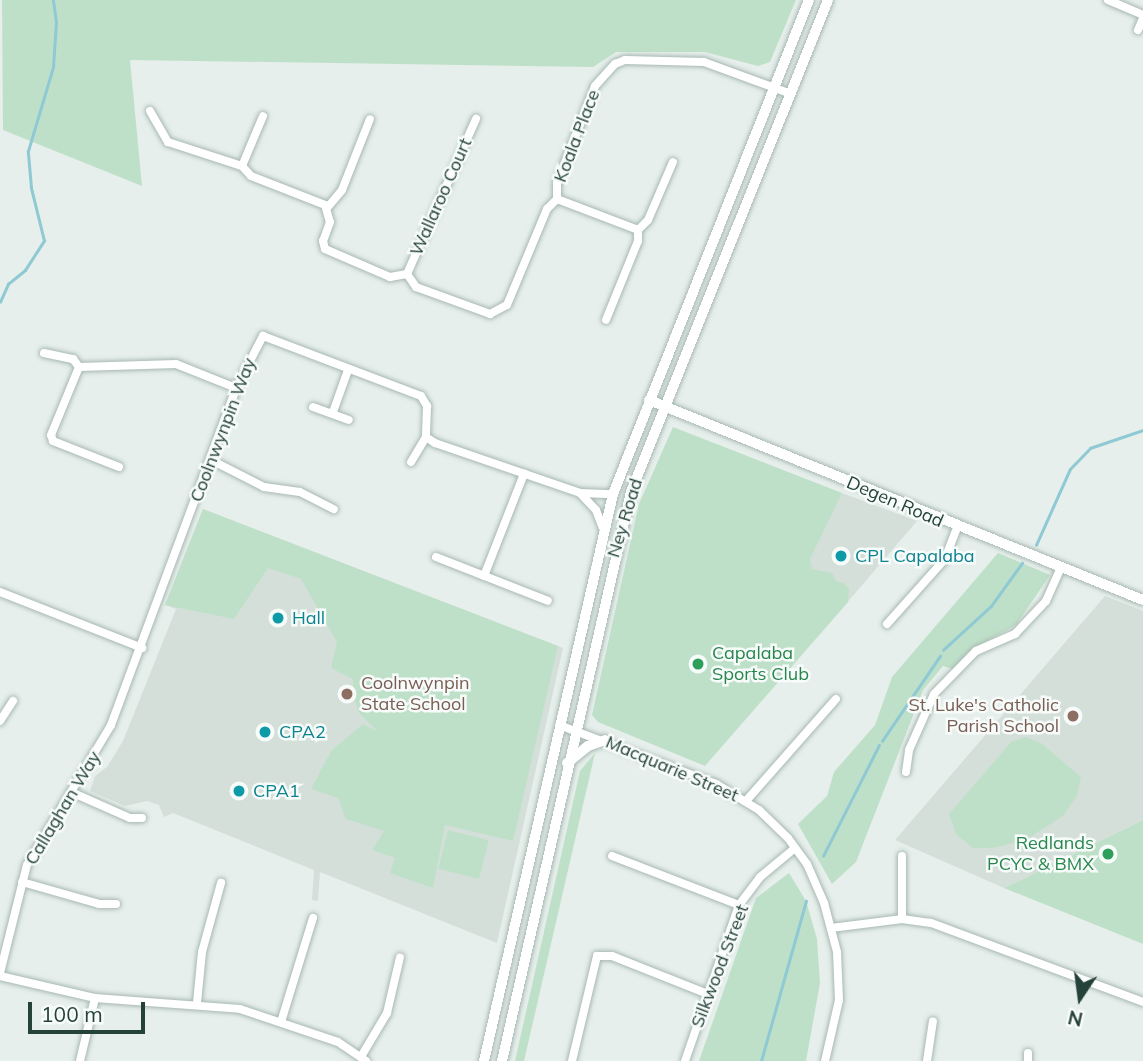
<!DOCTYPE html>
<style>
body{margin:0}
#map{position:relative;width:1143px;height:1061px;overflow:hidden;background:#e6efeb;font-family:Mulish,sans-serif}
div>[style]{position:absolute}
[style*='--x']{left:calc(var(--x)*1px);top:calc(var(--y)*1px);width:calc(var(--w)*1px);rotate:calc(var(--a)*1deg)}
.built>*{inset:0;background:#d4dfda}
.green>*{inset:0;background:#bfe0c8;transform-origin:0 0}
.stream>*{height:2.5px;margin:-1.25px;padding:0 1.25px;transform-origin:1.25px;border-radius:1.25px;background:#8ec9d4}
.roads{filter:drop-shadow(0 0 2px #a8b8b2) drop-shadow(0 0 2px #a8b8b2)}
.street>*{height:8px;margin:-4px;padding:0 4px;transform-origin:4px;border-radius:4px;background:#fff}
.secondary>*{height:10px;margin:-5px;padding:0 5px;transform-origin:5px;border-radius:5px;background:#fff}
.dots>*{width:19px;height:19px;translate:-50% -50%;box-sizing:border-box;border:4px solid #f7fbf9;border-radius:50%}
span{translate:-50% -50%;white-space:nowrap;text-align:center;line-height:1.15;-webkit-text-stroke:5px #f7fbf9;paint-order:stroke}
.street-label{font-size:18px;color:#24423a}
.culture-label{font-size:18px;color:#0d838f}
.left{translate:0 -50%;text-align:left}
.leisure-label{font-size:18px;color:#27864d}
.right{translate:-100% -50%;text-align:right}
.education-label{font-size:18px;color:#785e54}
.north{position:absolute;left:1045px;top:963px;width:70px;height:70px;-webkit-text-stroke:5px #f7fbf9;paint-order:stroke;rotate:193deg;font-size:19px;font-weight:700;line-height:28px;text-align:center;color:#24423a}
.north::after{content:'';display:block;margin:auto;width:24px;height:32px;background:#24423a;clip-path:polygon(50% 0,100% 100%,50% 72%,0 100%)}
.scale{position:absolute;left:28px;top:1002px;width:117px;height:32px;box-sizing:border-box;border:4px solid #24423a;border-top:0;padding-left:9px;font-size:21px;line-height:24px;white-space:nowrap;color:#24423a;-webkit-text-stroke:5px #f7fbf9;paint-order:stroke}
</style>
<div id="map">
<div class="built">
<div style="clip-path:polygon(842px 493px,917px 521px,821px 633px,766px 610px)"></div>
<div style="clip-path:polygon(203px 509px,563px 648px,497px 943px,320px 872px,318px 901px,312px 900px,314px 870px,173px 813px,164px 817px,159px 805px,147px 801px,125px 806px,90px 791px,95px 776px,107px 767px,123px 741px,176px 609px,165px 605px)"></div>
<div style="clip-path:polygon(1105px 596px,1143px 611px,1143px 820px,1004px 888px,895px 840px)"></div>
</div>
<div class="green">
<div style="clip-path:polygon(2px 0,796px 0,770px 62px,758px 66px,705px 52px,616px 52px,593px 67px,130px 60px,142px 186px,3px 130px)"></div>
<div style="clip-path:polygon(673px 427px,842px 493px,810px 559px,812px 569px,832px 573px,836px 581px,844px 583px,849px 589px,848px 602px,705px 766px,598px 722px,592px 715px,639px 504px)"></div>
<div style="clip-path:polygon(203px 509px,558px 646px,513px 841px,445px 825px,433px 888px,390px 873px,395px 858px,372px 850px,384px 831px,346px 819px,338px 798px,311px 789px,331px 751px,363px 724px,378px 732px,360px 714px,353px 697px,353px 679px,331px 668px,337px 642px,301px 579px,268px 568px,234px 619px,165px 605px)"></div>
<div style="clip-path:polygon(998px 553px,1050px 575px,1016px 625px,972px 649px,953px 669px,943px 666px,923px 690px,856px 862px,832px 884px,798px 824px,827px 796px,834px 772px,875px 725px,892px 677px)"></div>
<div style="clip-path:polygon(1026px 737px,1041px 743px,1081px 777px,1077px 796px,1063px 816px,1027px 839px,993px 848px,973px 848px,956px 834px,949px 814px,1011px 742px)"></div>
<div style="clip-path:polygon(595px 753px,524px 1061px,515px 1061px,580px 771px)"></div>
<div style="clip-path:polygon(1143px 820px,1143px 944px,1004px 888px)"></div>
<div style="left:448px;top:830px;width:42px;height:40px;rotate:14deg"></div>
<div style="clip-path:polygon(789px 873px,806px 901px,817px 939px,820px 983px,806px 1061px,699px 1061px,756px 898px)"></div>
</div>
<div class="stream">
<div style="--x:0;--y:302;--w:20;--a:-66"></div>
<div style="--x:8;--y:284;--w:22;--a:-39"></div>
<div style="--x:25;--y:270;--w:35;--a:-57"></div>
<div style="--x:44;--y:241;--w:55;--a:-103.8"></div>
<div style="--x:31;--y:188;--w:37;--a:-95"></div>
<div style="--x:28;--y:151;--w:88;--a:-73.4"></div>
<div style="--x:53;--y:67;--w:45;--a:-86.2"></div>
<div style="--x:56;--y:22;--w:22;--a:-98"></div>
<div style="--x:1036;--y:545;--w:83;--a:-65.9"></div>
<div style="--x:1070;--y:469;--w:29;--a:-46"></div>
<div style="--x:1090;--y:448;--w:56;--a:-18.8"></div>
<div style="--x:943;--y:650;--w:65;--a:-42.5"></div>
<div style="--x:991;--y:606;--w:53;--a:-54.2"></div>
<div style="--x:882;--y:741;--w:103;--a:-55.7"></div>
<div style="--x:823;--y:856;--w:124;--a:-63.2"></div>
<div style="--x:761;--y:1061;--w:166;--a:-74.3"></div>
</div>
<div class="roads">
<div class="street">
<div style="--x:1108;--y:0;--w:38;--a:23"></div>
<div style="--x:1138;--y:30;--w:13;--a:-67"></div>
<div style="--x:150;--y:111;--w:36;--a:60"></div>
<div style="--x:168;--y:142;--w:78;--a:18"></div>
<div style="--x:242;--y:166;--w:13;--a:48"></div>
<div style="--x:251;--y:176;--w:79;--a:21.4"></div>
<div style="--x:325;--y:205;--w:18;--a:74"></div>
<div style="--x:330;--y:222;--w:20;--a:110"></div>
<div style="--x:323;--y:241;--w:8;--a:76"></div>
<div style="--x:325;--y:249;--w:71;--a:23.3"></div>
<div style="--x:390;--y:277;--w:17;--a:-10"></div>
<div style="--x:407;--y:274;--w:16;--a:55"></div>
<div style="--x:416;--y:287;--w:79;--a:20"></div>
<div style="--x:490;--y:314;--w:19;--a:-28"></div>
<div style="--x:507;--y:305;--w:104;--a:-67.4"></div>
<div style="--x:547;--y:209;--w:14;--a:-45"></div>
<div style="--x:557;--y:199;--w:16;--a:-90"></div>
<div style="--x:557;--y:183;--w:104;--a:-68.6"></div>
<div style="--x:595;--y:86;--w:30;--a:-48"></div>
<div style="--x:615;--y:64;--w:11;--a:-22"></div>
<div style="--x:625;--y:60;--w:79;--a:1.5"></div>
<div style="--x:704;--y:62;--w:93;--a:20.2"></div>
<div style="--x:242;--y:166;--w:54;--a:-67.2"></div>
<div style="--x:557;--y:199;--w:87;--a:20.9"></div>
<div style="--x:638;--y:230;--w:11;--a:90"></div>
<div style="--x:638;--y:241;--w:85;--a:112.1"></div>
<div style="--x:327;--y:208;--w:23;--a:-50"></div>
<div style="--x:342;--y:190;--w:76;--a:-68.5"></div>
<div style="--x:638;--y:230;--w:14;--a:-45"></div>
<div style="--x:648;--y:220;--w:63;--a:-66.7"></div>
<div style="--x:407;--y:274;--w:170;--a:-66"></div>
<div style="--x:44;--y:353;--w:30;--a:12"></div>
<div style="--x:73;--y:359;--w:10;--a:53"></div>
<div style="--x:313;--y:407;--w:38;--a:20"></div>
<div style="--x:333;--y:412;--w:45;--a:-70.3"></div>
<div style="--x:211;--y:460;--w:59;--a:27"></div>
<div style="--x:264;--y:487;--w:36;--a:8"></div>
<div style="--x:300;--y:492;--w:38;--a:27"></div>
<div style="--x:411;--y:462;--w:29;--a:-59"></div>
<div style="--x:119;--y:467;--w:71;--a:-158.5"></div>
<div style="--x:53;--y:441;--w:6;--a:-108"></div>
<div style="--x:51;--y:435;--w:74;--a:-67.6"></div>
<div style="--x:79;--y:367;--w:97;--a:-1.8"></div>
<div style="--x:176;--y:364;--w:65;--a:21.8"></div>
<div style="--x:580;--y:493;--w:23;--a:47"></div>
<div style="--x:596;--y:510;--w:19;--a:69"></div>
<div style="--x:436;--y:557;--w:120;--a:21.4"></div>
<div style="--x:484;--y:576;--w:110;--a:-68.6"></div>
<div style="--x:0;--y:592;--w:153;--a:21.5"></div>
<div style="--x:887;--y:624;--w:87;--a:-48.3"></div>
<div style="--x:945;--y:559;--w:33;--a:-69"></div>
<div style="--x:0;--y:721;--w:24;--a:-57"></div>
<div style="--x:559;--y:725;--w:168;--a:20.6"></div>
<div style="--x:716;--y:784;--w:50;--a:31.2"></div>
<div style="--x:759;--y:810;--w:40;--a:44"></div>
<div style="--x:788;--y:838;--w:32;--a:54"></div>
<div style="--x:807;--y:864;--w:43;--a:66.4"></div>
<div style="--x:824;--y:903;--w:51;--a:75.1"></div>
<div style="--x:837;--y:952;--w:48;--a:87.6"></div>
<div style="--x:839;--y:1000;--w:63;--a:102.9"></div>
<div style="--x:906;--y:772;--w:22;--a:-82"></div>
<div style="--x:909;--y:750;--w:61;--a:-65.9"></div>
<div style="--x:934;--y:694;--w:60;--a:-45.7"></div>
<div style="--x:976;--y:651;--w:43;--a:-23.6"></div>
<div style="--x:1015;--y:634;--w:45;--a:-46.8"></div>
<div style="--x:1046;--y:601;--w:36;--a:-66"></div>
<div style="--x:71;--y:792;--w:64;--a:23.8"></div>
<div style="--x:130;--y:818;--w:12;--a:0"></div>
<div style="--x:746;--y:801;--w:136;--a:-48.6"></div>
<div style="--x:612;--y:856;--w:136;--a:21.1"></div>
<div style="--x:22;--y:882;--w:80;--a:15.9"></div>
<div style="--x:99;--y:904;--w:17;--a:0"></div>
<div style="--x:902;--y:919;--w:63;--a:-90"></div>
<div style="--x:831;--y:928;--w:72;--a:-7.2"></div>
<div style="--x:902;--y:919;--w:29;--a:8"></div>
<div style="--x:931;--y:923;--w:226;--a:20.4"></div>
<div style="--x:0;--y:973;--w:111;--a:-76"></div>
<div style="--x:27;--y:865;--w:163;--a:-59"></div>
<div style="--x:111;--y:725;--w:359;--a:-69.6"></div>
<div style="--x:236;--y:388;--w:59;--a:-62.6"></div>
<div style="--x:263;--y:336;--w:169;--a:20.8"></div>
<div style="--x:421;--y:396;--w:12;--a:59"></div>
<div style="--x:427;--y:406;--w:31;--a:92"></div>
<div style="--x:426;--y:437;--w:11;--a:34"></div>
<div style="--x:435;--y:443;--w:153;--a:19"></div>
<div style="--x:580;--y:493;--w:33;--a:2"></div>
<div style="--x:0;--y:976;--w:98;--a:13"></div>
<div style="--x:95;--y:998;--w:145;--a:4.3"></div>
<div style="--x:240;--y:1009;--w:103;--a:18.6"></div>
<div style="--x:338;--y:1042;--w:34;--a:34"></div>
<div style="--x:197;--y:1003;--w:51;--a:-84.4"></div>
<div style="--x:202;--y:952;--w:72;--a:-74.6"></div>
<div style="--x:281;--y:1022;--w:109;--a:-72.9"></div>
<div style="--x:362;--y:1055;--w:49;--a:-59.2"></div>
<div style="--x:387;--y:1013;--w:57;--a:-76.9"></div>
<div style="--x:80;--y:1061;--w:65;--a:-76.6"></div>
<div style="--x:572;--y:1061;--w:108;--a:-76.6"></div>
<div style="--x:597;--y:956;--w:15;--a:0"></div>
<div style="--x:612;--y:956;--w:103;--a:21.6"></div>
<div style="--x:685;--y:1061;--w:165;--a:-70.9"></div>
<div style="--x:739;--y:905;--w:35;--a:-53"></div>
<div style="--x:760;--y:877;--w:45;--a:-39.6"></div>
<div style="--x:927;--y:1061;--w:40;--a:-81.5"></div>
<div style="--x:1028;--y:1061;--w:8;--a:-90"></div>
</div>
<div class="secondary">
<div style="--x:649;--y:400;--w:533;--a:22.04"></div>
<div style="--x:567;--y:763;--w:27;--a:-39"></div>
<div style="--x:588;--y:746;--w:18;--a:-19"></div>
<div style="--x:484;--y:1061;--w:581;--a:-77.18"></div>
<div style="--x:613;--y:494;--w:531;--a:-68.36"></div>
<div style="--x:502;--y:1061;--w:583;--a:-77.23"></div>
<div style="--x:631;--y:492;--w:530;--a:-68.18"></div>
</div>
</div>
<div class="dots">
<div style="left:841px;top:556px;background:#0f9aa8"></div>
<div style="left:278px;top:618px;background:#0f9aa8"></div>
<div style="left:698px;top:664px;background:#2e9e5b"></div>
<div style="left:347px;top:694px;background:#8d6e63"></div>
<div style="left:1073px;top:716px;background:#8d6e63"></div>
<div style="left:265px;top:732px;background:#0f9aa8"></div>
<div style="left:239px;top:791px;background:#0f9aa8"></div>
<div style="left:1108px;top:854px;background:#2e9e5b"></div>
</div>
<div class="street-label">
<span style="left:577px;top:136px;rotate:-69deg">Koala Place</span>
<span style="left:441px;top:197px;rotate:-66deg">Wallaroo Court</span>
<span style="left:223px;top:430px;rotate:-69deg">Coolnwynpin Way</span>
<span style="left:895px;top:502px;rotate:23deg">Degen Road</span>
<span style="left:625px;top:518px;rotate:-73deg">Ney Road</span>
<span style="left:672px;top:769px;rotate:23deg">Macquarie Street</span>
<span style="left:63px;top:808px;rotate:-59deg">Callaghan Way</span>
<span style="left:720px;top:966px;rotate:-69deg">Silkwood Street</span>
</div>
<div class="culture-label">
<span class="left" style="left:855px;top:556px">CPL Capalaba</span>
<span class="left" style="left:292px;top:618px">Hall</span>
<span class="left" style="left:279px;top:732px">CPA2</span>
<span class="left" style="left:253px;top:791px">CPA1</span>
</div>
<div class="leisure-label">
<span class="left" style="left:712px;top:664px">Capalaba<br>Sports Club</span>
<span class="right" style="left:1094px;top:854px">Redlands<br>PCYC &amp; BMX</span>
</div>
<div class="education-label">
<span class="left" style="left:361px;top:694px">Coolnwynpin<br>State School</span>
<span class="right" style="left:1059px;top:716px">St. Luke's Catholic<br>Parish School</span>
</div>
<div class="north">N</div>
<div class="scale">100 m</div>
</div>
